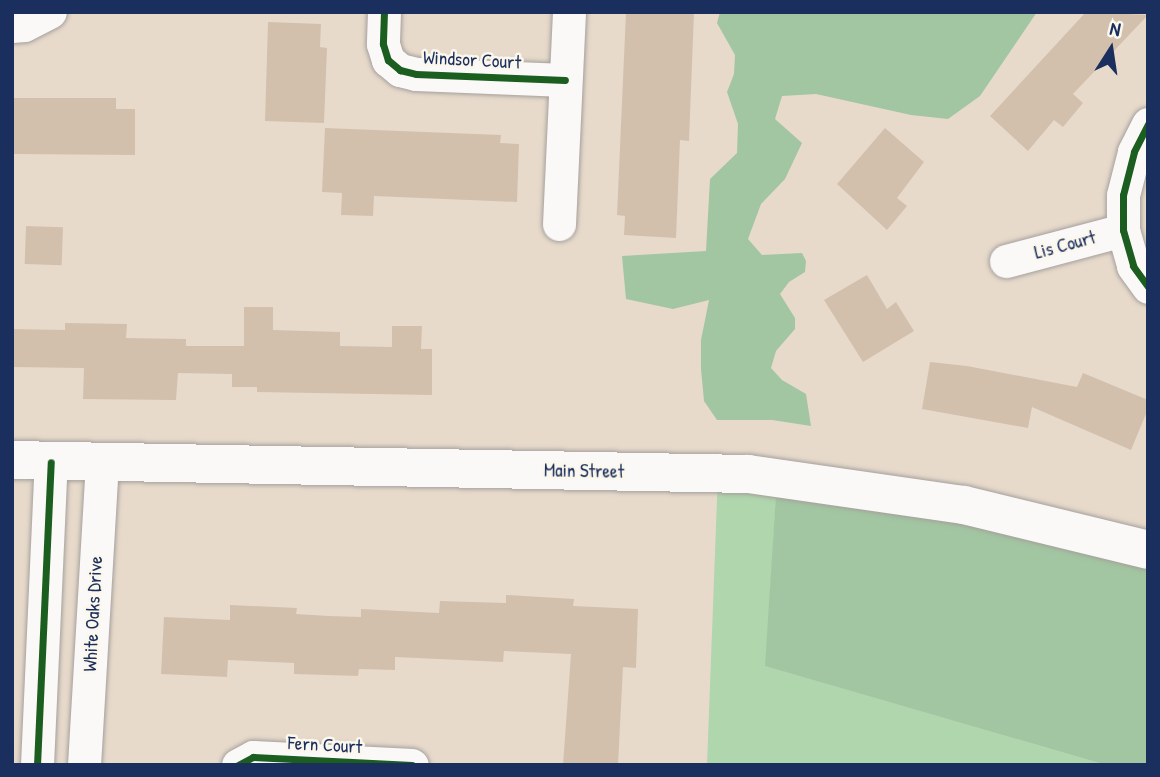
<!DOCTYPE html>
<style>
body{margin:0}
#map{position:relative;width:1160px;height:777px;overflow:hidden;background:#e7dacb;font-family:"Patrick Hand",sans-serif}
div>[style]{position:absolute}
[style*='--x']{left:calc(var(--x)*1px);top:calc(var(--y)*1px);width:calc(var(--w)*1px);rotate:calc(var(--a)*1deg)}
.green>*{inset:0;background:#b0d6ad}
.forest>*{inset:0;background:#a2c6a1}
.building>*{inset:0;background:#d2c0ac;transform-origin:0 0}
.roads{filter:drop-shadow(0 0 2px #a5a09d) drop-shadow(0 0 2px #a5a09d)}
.minor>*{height:33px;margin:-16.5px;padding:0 16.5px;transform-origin:16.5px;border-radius:16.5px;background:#fbf9f7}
.secondary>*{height:38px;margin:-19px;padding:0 19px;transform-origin:19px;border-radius:19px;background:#fbf9f7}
.cycleway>*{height:7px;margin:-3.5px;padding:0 3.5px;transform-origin:3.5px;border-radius:3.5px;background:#1b5e20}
span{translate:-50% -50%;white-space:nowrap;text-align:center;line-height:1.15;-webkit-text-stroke:5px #fbf7ec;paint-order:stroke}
.street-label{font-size:19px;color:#1b2f5e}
.frame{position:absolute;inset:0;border:14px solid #1b2f5e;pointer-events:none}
.north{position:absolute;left:1076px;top:14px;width:70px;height:70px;-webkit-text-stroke:5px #fbf7ec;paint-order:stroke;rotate:12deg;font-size:19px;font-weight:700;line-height:28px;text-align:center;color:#1b2f5e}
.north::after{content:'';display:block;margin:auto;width:24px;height:32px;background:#1b2f5e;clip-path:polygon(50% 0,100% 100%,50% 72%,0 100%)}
</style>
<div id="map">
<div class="green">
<div style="clip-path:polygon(718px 473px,777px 478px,766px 666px,1106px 765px,707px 765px)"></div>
</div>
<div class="forest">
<div style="clip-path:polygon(720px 12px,1037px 12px,980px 96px,948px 119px,911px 115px,816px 94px,782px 96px,775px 119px,802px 143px,785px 179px,761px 204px,748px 239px,762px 255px,802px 253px,806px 261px,805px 272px,789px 282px,780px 294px,795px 318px,795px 329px,776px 351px,771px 368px,782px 380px,806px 394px,811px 426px,772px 420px,717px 420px,704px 401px,701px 369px,701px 340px,709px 300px,673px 309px,626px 299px,622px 256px,706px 251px,710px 179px,737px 153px,738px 124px,727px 92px,734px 74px,735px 55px,717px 23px)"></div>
<div style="clip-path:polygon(777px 478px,1148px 550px,1148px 765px,1106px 765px,765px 666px)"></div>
</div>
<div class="building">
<div style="clip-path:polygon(626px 12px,694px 12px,689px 141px,680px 140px,676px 238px,624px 235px,625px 216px,617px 215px)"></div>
<div style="clip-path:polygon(1086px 12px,1148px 15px,1073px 94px,1083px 103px,1063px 127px,1054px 120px,1028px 151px,990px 116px)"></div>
<div style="clip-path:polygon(268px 22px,321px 24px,320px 47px,327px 48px,324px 123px,265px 121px)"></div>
<div style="clip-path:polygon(12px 98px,116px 98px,116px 109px,135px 109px,135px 155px,12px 154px)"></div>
<div style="clip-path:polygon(325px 128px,501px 135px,500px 143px,519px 144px,517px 202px,374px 196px,373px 216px,341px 215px,342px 193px,322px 192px)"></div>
<div style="clip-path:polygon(885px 128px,924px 162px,897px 198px,907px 206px,887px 230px,837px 184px)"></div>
<div style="left:26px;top:226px;width:37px;height:38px;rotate:2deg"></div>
<div style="clip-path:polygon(867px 275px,887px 309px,896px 302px,914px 331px,863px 362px,824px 300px)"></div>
<div style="clip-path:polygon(244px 307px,273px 307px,273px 330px,340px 332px,340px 346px,392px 347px,392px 326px,422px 326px,421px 349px,432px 349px,432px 395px,257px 392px,257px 387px,232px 387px,232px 374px,178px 373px,176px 400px,83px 399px,84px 368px,12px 367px,12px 329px,65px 330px,65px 323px,127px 324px,126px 338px,186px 339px,186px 346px,244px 346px)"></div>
<div style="clip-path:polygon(930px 362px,967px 366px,1077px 387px,1083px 373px,1148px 400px,1148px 409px,1131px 450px,1032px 407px,1028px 428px,922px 409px)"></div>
<div style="clip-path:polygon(506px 595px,574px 599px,573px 606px,638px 609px,636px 668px,623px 667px,618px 765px,563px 765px,571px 654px,504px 651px,503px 662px,395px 657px,395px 670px,359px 669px,358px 676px,294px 674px,294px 663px,228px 660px,227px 677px,161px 674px,164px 617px,230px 620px,230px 605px,297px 608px,296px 614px,329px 616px,361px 617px,361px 609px,439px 613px,440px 601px,506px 603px)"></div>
</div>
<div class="roads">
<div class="minor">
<div style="--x:384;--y:12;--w:32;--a:92"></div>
<div style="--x:383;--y:44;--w:17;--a:73"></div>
<div style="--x:388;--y:60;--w:16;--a:40"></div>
<div style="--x:400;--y:70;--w:16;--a:14"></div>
<div style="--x:416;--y:74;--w:149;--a:2.3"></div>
<div style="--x:12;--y:26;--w:12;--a:-5"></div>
<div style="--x:24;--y:25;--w:29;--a:-27"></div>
<div style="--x:1148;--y:124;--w:31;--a:117"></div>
<div style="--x:1134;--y:152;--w:44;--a:104.3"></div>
<div style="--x:1123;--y:195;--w:35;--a:90"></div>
<div style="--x:1123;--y:230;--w:37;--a:74"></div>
<div style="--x:1133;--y:266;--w:26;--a:54"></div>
<div style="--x:559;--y:224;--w:212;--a:-87.3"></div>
<div style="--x:1006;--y:261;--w:121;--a:-14.8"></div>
<div style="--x:37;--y:765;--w:303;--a:-87.4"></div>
<div style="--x:84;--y:765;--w:303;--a:-86.6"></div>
<div style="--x:238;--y:765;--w:17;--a:-28"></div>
<div style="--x:253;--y:757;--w:159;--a:2.9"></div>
</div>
<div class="secondary">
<div style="--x:12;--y:460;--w:736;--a:1.09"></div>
<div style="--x:748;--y:474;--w:218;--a:8.2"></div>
<div style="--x:964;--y:505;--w:189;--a:13.7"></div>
</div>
</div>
<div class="cycleway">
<div style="--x:384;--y:12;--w:32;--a:92"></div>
<div style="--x:383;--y:44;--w:17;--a:73"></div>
<div style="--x:388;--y:60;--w:16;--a:40"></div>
<div style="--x:400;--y:70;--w:16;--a:14"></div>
<div style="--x:416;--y:74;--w:149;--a:2.3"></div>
<div style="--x:1148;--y:124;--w:31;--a:117"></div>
<div style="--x:1134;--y:152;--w:44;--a:104.3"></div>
<div style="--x:1123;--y:195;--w:35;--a:90"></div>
<div style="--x:1123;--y:230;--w:37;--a:74"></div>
<div style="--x:1133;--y:266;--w:26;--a:54"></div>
<div style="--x:37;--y:765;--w:303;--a:-87.4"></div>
<div style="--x:238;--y:765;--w:17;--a:-28"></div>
<div style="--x:253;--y:757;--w:159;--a:2.9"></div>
</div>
<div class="street-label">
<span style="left:472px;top:60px;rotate:3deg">Windsor Court</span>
<span style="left:1065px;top:245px;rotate:-15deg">Lis Court</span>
<span style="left:584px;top:471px;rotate:1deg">Main Street</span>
<span style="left:93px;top:614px;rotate:-87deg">White Oaks Drive</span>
<span style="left:325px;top:745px;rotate:3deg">Fern Court</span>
</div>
<div class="frame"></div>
<div class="north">N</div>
</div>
